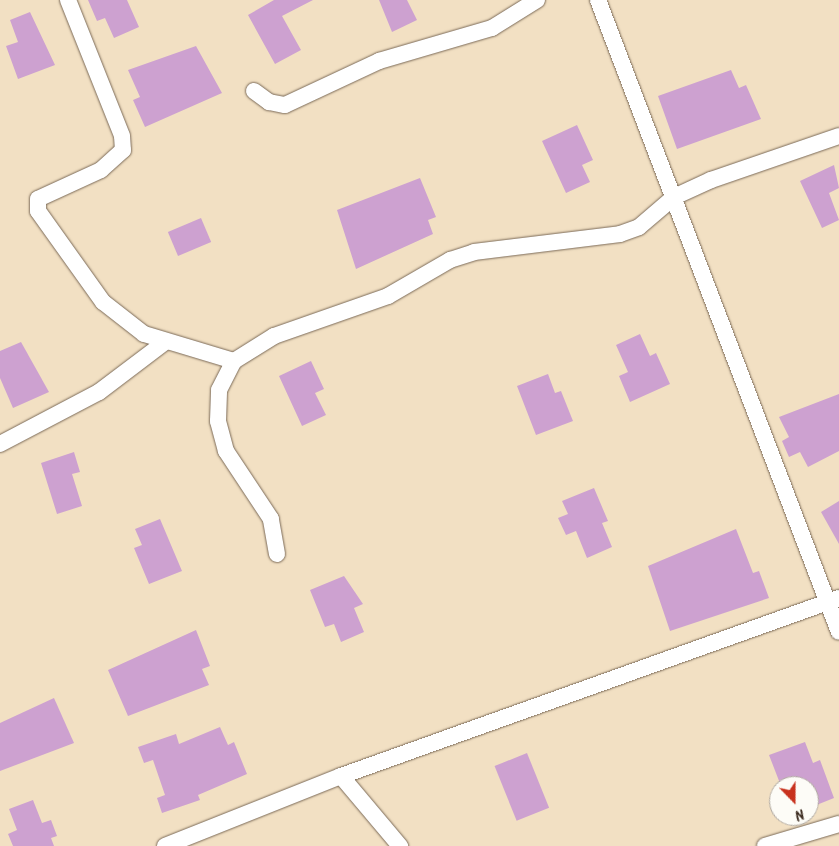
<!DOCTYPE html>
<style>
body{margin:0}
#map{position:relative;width:839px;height:846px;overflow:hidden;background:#f2e0c3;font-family:Kalam,sans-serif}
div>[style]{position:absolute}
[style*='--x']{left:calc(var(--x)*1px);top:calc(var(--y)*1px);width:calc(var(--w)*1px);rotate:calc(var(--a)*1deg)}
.building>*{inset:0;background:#cda1d0;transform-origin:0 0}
.roads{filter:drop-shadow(0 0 1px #7b6a58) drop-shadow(0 0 1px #7b6a58)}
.minor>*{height:16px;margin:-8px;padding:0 8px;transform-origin:8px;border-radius:8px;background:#fff}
span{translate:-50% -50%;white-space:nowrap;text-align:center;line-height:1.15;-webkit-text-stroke:4px #fdfcf7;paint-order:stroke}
.north{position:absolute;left:769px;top:776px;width:50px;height:50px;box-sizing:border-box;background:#fdfcf7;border:1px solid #afa8a0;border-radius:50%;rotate:158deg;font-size:14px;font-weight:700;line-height:20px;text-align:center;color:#3b2a1e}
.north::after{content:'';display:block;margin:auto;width:18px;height:22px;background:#c8321e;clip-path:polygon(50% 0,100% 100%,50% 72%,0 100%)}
</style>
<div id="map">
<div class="building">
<div style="clip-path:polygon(88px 0,127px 0,139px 27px,114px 38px,105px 18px,97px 21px)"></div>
<div style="clip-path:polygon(274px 0,313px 0,282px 16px,301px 50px,275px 64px,248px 15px)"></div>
<div style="clip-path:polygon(379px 0,407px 0,417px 20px,392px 32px)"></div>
<div style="clip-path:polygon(30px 12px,55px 65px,18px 79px,6px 46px,18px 42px,10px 20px)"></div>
<div style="clip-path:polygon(196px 46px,222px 93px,145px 127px,133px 100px,140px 97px,128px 70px)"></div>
<div style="clip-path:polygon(731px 70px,739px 88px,746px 85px,761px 119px,677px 149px,658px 96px)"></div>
<div style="clip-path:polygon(577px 125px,593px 160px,582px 165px,590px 182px,566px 193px,542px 141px)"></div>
<div style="clip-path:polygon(834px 165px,839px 188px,829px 193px,839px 220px,822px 228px,800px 181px)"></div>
<div style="clip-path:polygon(420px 178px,436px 217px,428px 220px,433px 234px,356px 269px,337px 210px)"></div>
<div style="left:201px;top:218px;width:26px;height:36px;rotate:67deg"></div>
<div style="clip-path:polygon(640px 334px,650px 356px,656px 353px,670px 384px,630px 402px,619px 376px,628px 372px,616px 345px)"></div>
<div style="clip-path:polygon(21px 342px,49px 392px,13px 408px,0 378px,0 351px)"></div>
<div style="clip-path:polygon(311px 361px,324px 389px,315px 393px,326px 415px,302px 426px,279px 376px)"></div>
<div style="clip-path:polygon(548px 374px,555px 393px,561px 391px,573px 421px,536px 435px,517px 386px)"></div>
<div style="clip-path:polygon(839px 394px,839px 451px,808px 467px,800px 452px,789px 457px,782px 441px,789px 437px,779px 417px)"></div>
<div style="clip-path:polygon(74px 452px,80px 472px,72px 474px,82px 506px,57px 514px,41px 463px)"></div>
<div style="clip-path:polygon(594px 488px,608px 521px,602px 523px,612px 547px,587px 558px,576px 531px,566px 535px,558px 518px,568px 514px,562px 501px)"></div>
<div style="clip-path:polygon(839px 501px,839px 544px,821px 512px)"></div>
<div style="clip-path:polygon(160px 519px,182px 571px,149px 584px,134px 548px,142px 545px,135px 529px)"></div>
<div style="clip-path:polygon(736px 529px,753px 573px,759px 571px,769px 598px,670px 631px,648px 566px)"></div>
<div style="clip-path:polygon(344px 576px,363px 604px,354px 608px,364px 632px,341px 642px,334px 624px,325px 627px,310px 590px)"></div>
<div style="clip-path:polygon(196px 630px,210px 666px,202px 669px,209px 685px,128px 716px,108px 670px)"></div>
<div style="clip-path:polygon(54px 698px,74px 743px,0 771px,0 723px)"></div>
<div style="clip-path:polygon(220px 727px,228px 745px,234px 742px,247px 774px,198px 795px,200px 800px,162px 813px,157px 798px,165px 795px,153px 760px,144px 763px,138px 747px,176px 734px,179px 744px)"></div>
<div style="clip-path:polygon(805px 742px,813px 763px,820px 760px,834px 798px,809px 808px,809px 786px,781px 786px,769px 755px)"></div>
<div style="left:527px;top:753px;width:59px;height:35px;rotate:68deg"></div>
<div style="clip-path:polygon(33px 800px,42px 823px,51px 820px,57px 836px,51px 838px,54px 846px,13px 846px,8px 834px,17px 830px,9px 809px)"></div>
</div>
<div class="roads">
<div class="minor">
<div style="--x:68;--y:0;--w:146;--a:68.3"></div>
<div style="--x:122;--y:136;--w:14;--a:86"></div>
<div style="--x:123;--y:150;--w:30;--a:138"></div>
<div style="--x:101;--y:170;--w:69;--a:155.3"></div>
<div style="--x:38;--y:199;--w:12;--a:90"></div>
<div style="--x:38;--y:211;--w:112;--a:54.5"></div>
<div style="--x:103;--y:302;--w:52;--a:38"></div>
<div style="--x:144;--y:334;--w:94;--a:16.7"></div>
<div style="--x:598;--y:0;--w:676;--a:69.13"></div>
<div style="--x:254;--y:91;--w:19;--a:36"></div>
<div style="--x:269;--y:102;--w:16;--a:11"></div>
<div style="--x:285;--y:105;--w:104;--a:-25.1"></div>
<div style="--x:379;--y:61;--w:118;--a:-16.3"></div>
<div style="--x:492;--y:28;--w:53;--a:-31.9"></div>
<div style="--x:0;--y:444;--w:112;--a:-27.7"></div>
<div style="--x:99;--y:392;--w:83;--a:-37.1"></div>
<div style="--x:277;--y:554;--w:36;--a:-100"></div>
<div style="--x:271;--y:519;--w:82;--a:-123.5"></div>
<div style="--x:226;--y:451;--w:31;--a:-105"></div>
<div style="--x:218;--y:421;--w:31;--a:-88"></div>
<div style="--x:219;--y:390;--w:33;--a:-63"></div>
<div style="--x:234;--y:361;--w:47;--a:-32"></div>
<div style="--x:274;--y:336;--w:121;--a:-19.3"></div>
<div style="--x:388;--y:296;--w:72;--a:-30.1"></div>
<div style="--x:450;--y:260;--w:25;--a:-18"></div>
<div style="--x:474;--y:252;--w:147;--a:-7"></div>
<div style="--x:620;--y:234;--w:20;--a:-20"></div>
<div style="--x:639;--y:227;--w:46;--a:-40.6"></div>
<div style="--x:674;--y:197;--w:41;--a:-24.7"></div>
<div style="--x:711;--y:180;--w:135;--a:-19"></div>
<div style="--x:341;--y:776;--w:92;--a:49.9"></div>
<div style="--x:165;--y:846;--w:189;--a:-21.7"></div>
<div style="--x:341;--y:776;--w:529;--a:-19.67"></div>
<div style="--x:765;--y:846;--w:77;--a:-16.6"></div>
</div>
</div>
<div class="north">N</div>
</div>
